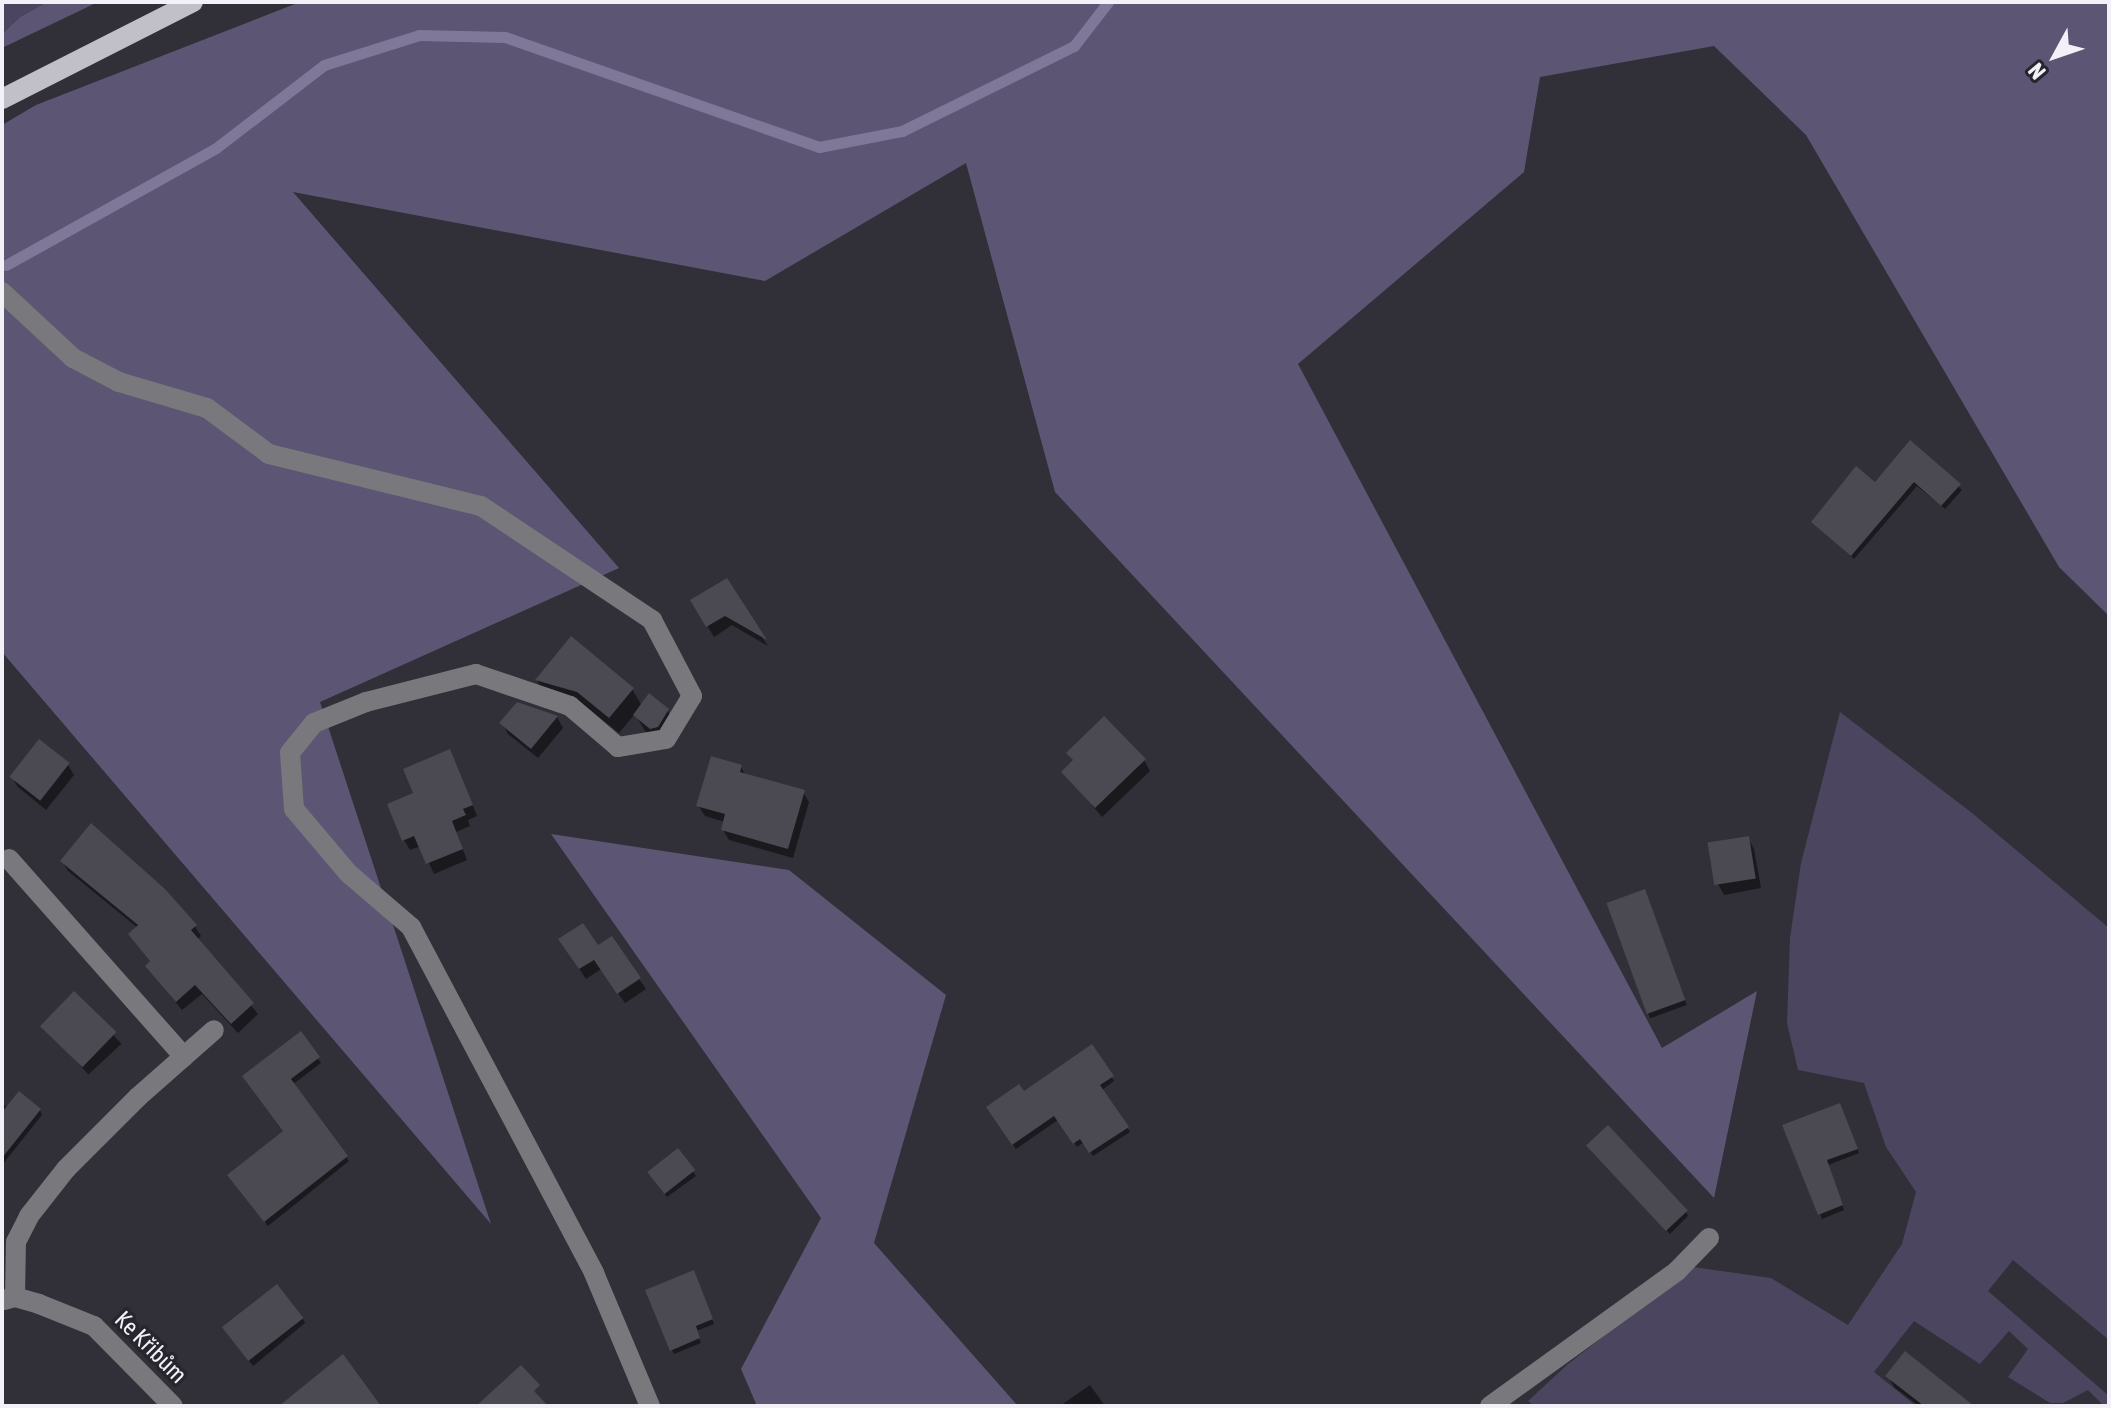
<!DOCTYPE html>
<meta charset="utf-8">
<style>
body{margin:0}
#map{position:relative;width:2111px;height:1408px;overflow:hidden;background:#312f37;font-family:"Asap Condensed",sans-serif}
div>[style]{position:absolute}
[style*='--x']{left:calc(var(--x)*1px);top:calc(var(--y)*1px);width:calc(var(--w)*1px);rotate:calc(var(--a)*1deg)}
.green>*{inset:0;background:#4c4560}
.forest>*{inset:0;background:#5d5574}
.shadow>*{inset:0;background:#0007;transform-origin:0 0}
.stream>*{height:11px;margin:-5.5px;padding:0 5.5px;transform-origin:5.5px;border-radius:5.5px;background:#807899}
.building>*{inset:0;background:#4b4952;transform-origin:0 0}
.minor>*{height:20px;margin:-10px;padding:0 10px;transform-origin:10px;border-radius:10px;background:#79787c}
.major>*{height:20px;margin:-10px;padding:0 10px;transform-origin:10px;border-radius:10px;background:#c1bfc8}
span{translate:-50% -50%;white-space:nowrap;text-align:center;line-height:1.15;-webkit-text-stroke:7px #27252d;paint-order:stroke}
.street-label{font-size:24px;color:#f2f1f7}
.frame{position:absolute;inset:0;border:4px solid #f2f1f7;pointer-events:none}
.north{position:absolute;left:2015px;top:16px;width:80px;height:80px;-webkit-text-stroke:6px #27252d;paint-order:stroke;rotate:230deg;font-size:22px;font-weight:700;line-height:32px;text-align:center;color:#f2f1f7}
.north::after{content:'';display:block;margin:auto;width:28px;height:36px;background:#f2f1f7;clip-path:polygon(50% 0,100% 100%,50% 72%,0 100%)}
</style>
<div id="map">
<div class="green">
<div style="clip-path:polygon(2px 2px,47px 2px,20px 17px,2px 34px)"></div>
<div style="clip-path:polygon(1840px 712px,1972px 813px,2109px 928px,2109px 1340px,2013px 1260px,1988px 1291px,2109px 1396px,2109px 1406px,2104px 1406px,2088px 1390px,2063px 1403px,2050px 1403px,2008px 1377px,2028px 1349px,2009px 1331px,1980px 1364px,1914px 1321px,1874px 1372px,1916px 1406px,1534px 1406px,1528px 1401px,1568px 1364px,1693px 1267px,1771px 1278px,1848px 1325px,1902px 1244px,1916px 1192px,1886px 1147px,1864px 1083px,1798px 1070px,1787px 1023px,1790px 938px,1801px 863px)"></div>
</div>
<div class="forest">
<div style="clip-path:polygon(47px 2px,98px 2px,2px 48px,2px 34px,20px 17px)"></div>
<div style="clip-path:polygon(300px 2px,2109px 2px,2109px 616px,2059px 567px,1806px 135px,1714px 46px,1540px 77px,1524px 172px,1298px 364px,1662px 1048px,1757px 991px,1714px 1198px,1055px 492px,966px 163px,765px 281px,293px 192px,619px 568px,320px 702px,491px 1224px,2px 652px,2px 125px,36px 105px)"></div>
<div style="clip-path:polygon(551px 834px,789px 870px,946px 995px,874px 1243px,1018px 1406px,757px 1406px,741px 1369px,821px 1218px)"></div>
</div>
<div class="shadow">
<div style="clip-path:polygon(1910px 443px,1962px 490px,1945px 509px,1917px 486px,1854px 559px,1813px 522px,1875px 485px)"></div>
<div style="clip-path:polygon(726px 581px,768px 646px,732px 625px,714px 637px,692px 601px)"></div>
<div style="clip-path:polygon(537px 680px,632px 689px,642px 706px,667px 710px,677px 727px,660px 744px,645px 731px,635px 714px,619px 733px,588px 708px,546px 696px)"></div>
<div style="clip-path:polygon(557px 717px,563px 728px,538px 758px,508px 734px,502px 723px)"></div>
<div style="clip-path:polygon(1069px 753px,1144px 760px,1150px 771px,1102px 817px,1064px 772px,1074px 762px)"></div>
<div style="clip-path:polygon(455px 762px,477px 816px,468px 820px,470px 826px,456px 832px,467px 860px,434px 874px,421px 846px,410px 850px,404px 840px,415px 795px)"></div>
<div style="clip-path:polygon(68px 765px,74px 775px,46px 810px,18px 787px,11px 776px)"></div>
<div style="clip-path:polygon(741px 767px,746px 776px,803px 792px,809px 802px,793px 858px,729px 840px,723px 830px,725px 822px,705px 816px,698px 805px)"></div>
<div style="clip-path:polygon(1748px 838px,1754px 849px,1761px 888px,1724px 895px,1718px 884px)"></div>
<div style="clip-path:polygon(62px 861px,164px 890px,195px 927px,201px 936px,197px 940px,258px 1014px,238px 1033px,202px 994px,182px 1010px,147px 966px,152px 963px,130px 934px,138px 928px,68px 871px)"></div>
<div style="left:1647px;top:896px;width:116px;height:39px;rotate:70deg"></div>
<div style="clip-path:polygon(612px 939px,646px 989px,625px 1003px,601px 969px,586px 979px,567px 950px,597px 948px)"></div>
<div style="left:75px;top:994px;width:68px;height:45px;rotate:47deg"></div>
<div style="clip-path:polygon(301px 1034px,321px 1063px,292px 1085px,349px 1161px,268px 1226px,233px 1180px,285px 1132px,247px 1081px)"></div>
<div style="clip-path:polygon(1092px 1047px,1114px 1081px,1102px 1090px,1130px 1132px,1093px 1156px,1084px 1142px,1077px 1147px,1058px 1120px,1016px 1149px,989px 1108px,1023px 1093px)"></div>
<div style="clip-path:polygon(2px 1103px,8px 1108px,40px 1110px,42px 1115px,2px 1165px)"></div>
<div style="clip-path:polygon(1842px 1110px,1859px 1153px,1828px 1165px,1844px 1210px,1822px 1219px,1785px 1126px)"></div>
<div style="clip-path:polygon(1591px 1150px,1686px 1212px,1688px 1216px,1670px 1234px)"></div>
<div style="clip-path:polygon(678px 1151px,696px 1176px,667px 1197px,652px 1177px)"></div>
<div style="clip-path:polygon(696px 1277px,714px 1324px,696px 1331px,701px 1343px,674px 1354px,672px 1350px)"></div>
<div style="clip-path:polygon(303px 1319px,305px 1323px,253px 1366px,228px 1334px)"></div>
<div style="clip-path:polygon(1888px 1376px,1971px 1406px,1919px 1406px,1894px 1387px)"></div>
<div style="clip-path:polygon(1090px 1385px,1105px 1406px,1060px 1406px)"></div>
</div>
<div class="stream">
<div style="--x:6;--y:265;--w:240;--a:-29.1"></div>
<div style="--x:216;--y:148;--w:136;--a:-37.5"></div>
<div style="--x:324;--y:65;--w:100;--a:-17.5"></div>
<div style="--x:419;--y:35;--w:86;--a:1.3"></div>
<div style="--x:505;--y:37;--w:333;--a:19.3"></div>
<div style="--x:819;--y:147;--w:85;--a:-10.9"></div>
<div style="--x:902;--y:131;--w:192;--a:-26.3"></div>
<div style="--x:1074;--y:46;--w:56;--a:-52.3"></div>
</div>
<div class="building">
<div style="clip-path:polygon(1910px 440px,1961px 484px,1941px 506px,1914px 482px,1851px 556px,1811px 522px,1856px 466px,1875px 482px)"></div>
<div style="clip-path:polygon(727px 578px,767px 640px,725px 616px,706px 627px,690px 600px)"></div>
<div style="clip-path:polygon(571px 636px,634px 688px,609px 718px,577px 692px,535px 680px)"></div>
<div style="clip-path:polygon(649px 693px,669px 709px,658px 727px,650px 729px,633px 715px)"></div>
<div style="clip-path:polygon(517px 702px,558px 716px,531px 749px,499px 723px)"></div>
<div style="clip-path:polygon(1104px 716px,1146px 759px,1095px 808px,1061px 772px,1073px 760px,1066px 753px)"></div>
<div style="left:39px;top:739px;width:39px;height:48px;rotate:38deg"></div>
<div style="clip-path:polygon(450px 749px,473px 805px,463px 809px,466px 815px,452px 821px,463px 849px,426px 864px,414px 836px,402px 841px,387px 804px,413px 793px,403px 769px)"></div>
<div style="clip-path:polygon(711px 756px,742px 765px,740px 772px,805px 790px,788px 849px,721px 830px,725px 814px,696px 806px)"></div>
<div style="clip-path:polygon(91px 823px,165px 889px,197px 925px,191px 930px,254px 1003px,231px 1024px,195px 985px,176px 1002px,145px 966px,150px 961px,128px 934px,138px 925px,60px 861px)"></div>
<div style="left:1749px;top:836px;width:43px;height:42px;rotate:81deg"></div>
<div style="left:1645px;top:889px;width:118px;height:41px;rotate:70deg"></div>
<div style="clip-path:polygon(583px 923px,598px 945px,612px 936px,641px 978px,617px 994px,594px 960px,579px 969px,558px 939px)"></div>
<div style="left:74px;top:991px;width:59px;height:49px;rotate:44deg"></div>
<div style="clip-path:polygon(301px 1031px,320px 1057px,291px 1079px,348px 1156px,264px 1222px,227px 1175px,283px 1131px,242px 1076px)"></div>
<div style="clip-path:polygon(1092px 1044px,1114px 1076px,1100px 1085px,1129px 1127px,1089px 1153px,1080px 1139px,1073px 1144px,1054px 1116px,1012px 1145px,986px 1107px,1019px 1084px,1024px 1091px)"></div>
<div style="clip-path:polygon(19px 1091px,41px 1109px,2px 1158px,2px 1112px)"></div>
<div style="clip-path:polygon(1840px 1103px,1858px 1149px,1827px 1160px,1843px 1205px,1818px 1215px,1782px 1125px)"></div>
<div style="left:1608px;top:1125px;width:117px;height:30px;rotate:47deg"></div>
<div style="left:678px;top:1148px;width:28px;height:39px;rotate:52deg"></div>
<div style="clip-path:polygon(694px 1270px,713px 1319px,696px 1326px,700px 1338px,670px 1351px,645px 1290px)"></div>
<div style="left:277px;top:1284px;width:43px;height:70px;rotate:52deg"></div>
<div style="clip-path:polygon(1905px 1351px,1974px 1406px,1924px 1406px,1885px 1376px)"></div>
<div style="clip-path:polygon(343px 1354px,381px 1406px,279px 1406px)"></div>
<div style="clip-path:polygon(521px 1365px,540px 1385px,534px 1391px,548px 1406px,476px 1406px)"></div>
</div>
<div class="minor">
<div style="--x:2;--y:292;--w:97;--a:42.9"></div>
<div style="--x:73;--y:358;--w:52;--a:27.6"></div>
<div style="--x:119;--y:382;--w:92;--a:16.5"></div>
<div style="--x:207;--y:408;--w:77;--a:36.6"></div>
<div style="--x:269;--y:454;--w:218;--a:13.8"></div>
<div style="--x:481;--y:506;--w:206;--a:33.7"></div>
<div style="--x:652;--y:620;--w:86;--a:62.2"></div>
<div style="--x:692;--y:696;--w:50;--a:121.2"></div>
<div style="--x:666;--y:739;--w:49;--a:170.5"></div>
<div style="--x:618;--y:747;--w:63;--a:-139.5"></div>
<div style="--x:570;--y:706;--w:99;--a:-161.2"></div>
<div style="--x:476;--y:674;--w:114;--a:165.7"></div>
<div style="--x:366;--y:702;--w:56;--a:158"></div>
<div style="--x:314;--y:723;--w:38;--a:129"></div>
<div style="--x:290;--y:753;--w:56;--a:85.9"></div>
<div style="--x:294;--y:809;--w:84;--a:49.8"></div>
<div style="--x:348;--y:873;--w:83;--a:40.6"></div>
<div style="--x:411;--y:927;--w:391;--a:62.1"></div>
<div style="--x:594;--y:1273;--w:144;--a:67.2"></div>
<div style="--x:9;--y:859;--w:264;--a:48.5"></div>
<div style="--x:15;--y:1297;--w:55;--a:-89"></div>
<div style="--x:16;--y:1242;--w:29;--a:-63"></div>
<div style="--x:29;--y:1216;--w:60;--a:-51.8"></div>
<div style="--x:66;--y:1169;--w:102;--a:-45"></div>
<div style="--x:138;--y:1097;--w:101;--a:-41.4"></div>
<div style="--x:4;--y:1300;--w:11;--a:-15"></div>
<div style="--x:15;--y:1297;--w:25;--a:16"></div>
<div style="--x:39;--y:1304;--w:59;--a:21.8"></div>
<div style="--x:94;--y:1326;--w:112;--a:45.4"></div>
<div style="--x:1490;--y:1406;--w:231;--a:-35.8"></div>
<div style="--x:1677;--y:1271;--w:46;--a:-45.9"></div>
</div>
<div class="major">
<div style="--x:2;--y:99;--w:214;--a:-26.9"></div>
</div>
<div class="street-label">
<span style="left:151px;top:1347px;rotate:45deg">Ke Křibům</span>
</div>
<div class="frame"></div>
<div class="north">N</div>
</div>
